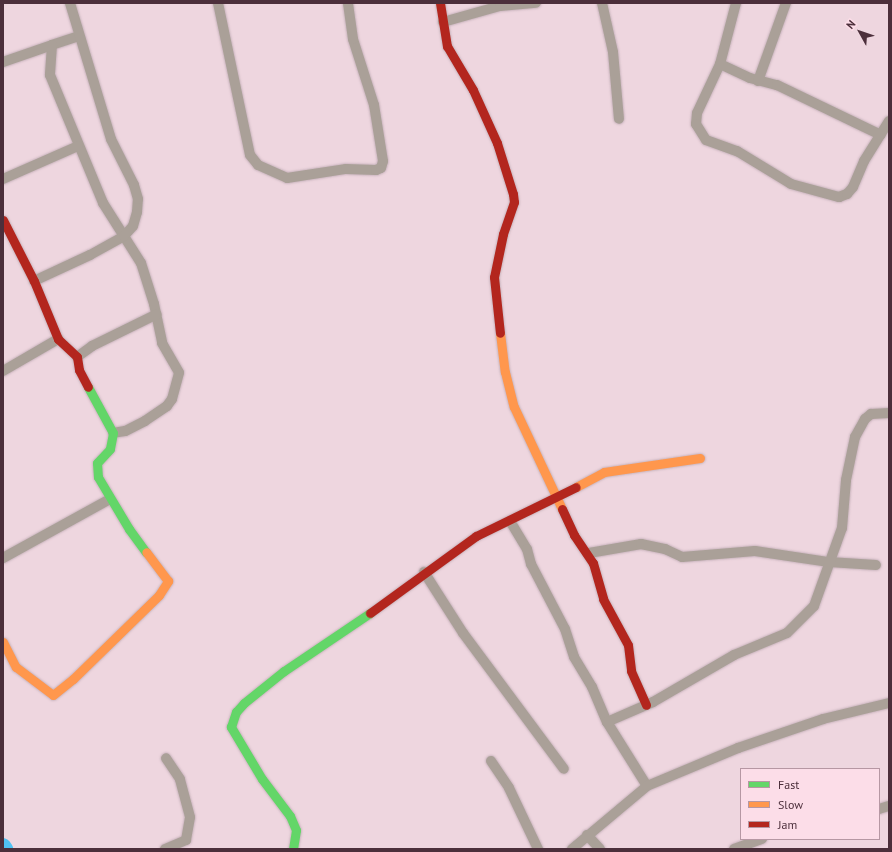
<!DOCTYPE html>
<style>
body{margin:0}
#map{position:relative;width:892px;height:852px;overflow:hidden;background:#eed6df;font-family:"PT Sans",sans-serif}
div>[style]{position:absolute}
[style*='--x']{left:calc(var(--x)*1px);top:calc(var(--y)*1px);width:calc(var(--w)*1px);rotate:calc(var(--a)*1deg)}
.river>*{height:16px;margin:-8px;padding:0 8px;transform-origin:8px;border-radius:8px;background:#50c2f3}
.roads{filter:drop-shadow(0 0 1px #c8b3bc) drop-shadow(0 0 1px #c8b3bc)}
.street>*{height:10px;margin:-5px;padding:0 5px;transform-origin:5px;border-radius:5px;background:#aaa098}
.fast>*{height:9px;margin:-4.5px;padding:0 4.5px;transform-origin:4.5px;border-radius:4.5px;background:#63d668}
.slow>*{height:9px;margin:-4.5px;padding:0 4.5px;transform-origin:4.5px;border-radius:4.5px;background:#ff974d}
.jam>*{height:9px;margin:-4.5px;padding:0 4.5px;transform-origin:4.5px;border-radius:4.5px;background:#b3261e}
span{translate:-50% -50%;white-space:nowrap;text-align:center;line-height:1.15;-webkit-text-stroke:4px #fcdde8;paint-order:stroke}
.frame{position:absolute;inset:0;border:4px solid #4c2f3b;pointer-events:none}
.legend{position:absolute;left:740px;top:768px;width:140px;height:72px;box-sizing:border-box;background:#fcdde8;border:1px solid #b697a3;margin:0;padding:5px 7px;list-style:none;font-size:12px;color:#4c2f3b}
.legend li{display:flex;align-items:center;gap:8px;height:20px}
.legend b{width:20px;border:1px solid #b697a3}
.north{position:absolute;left:840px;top:12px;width:40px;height:40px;-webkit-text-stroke:3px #fcdde8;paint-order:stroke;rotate:310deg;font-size:11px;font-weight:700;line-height:16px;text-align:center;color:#4c2f3b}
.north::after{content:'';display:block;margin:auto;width:14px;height:18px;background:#4c2f3b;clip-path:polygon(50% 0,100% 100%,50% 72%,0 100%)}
</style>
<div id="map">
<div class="river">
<div style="--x:3;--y:846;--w:4;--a:56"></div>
</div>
<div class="roads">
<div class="street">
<div style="--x:218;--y:3;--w:155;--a:78.1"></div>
<div style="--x:250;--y:155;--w:13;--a:51"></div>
<div style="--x:258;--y:165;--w:32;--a:24"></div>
<div style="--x:287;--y:178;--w:60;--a:-8.7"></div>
<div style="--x:346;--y:169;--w:30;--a:2"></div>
<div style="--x:376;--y:170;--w:5;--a:-22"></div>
<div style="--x:381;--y:168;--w:7;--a:-74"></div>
<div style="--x:383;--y:161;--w:57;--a:-99.1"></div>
<div style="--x:374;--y:105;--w:69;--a:-107.7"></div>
<div style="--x:353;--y:39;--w:36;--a:-98"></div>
<div style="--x:602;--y:3;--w:50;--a:77.3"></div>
<div style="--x:613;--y:52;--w:67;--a:84.9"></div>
<div style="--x:736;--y:3;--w:63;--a:104.7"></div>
<div style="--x:720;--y:64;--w:54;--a:115.1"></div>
<div style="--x:697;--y:113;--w:11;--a:95"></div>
<div style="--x:696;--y:124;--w:19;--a:58"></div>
<div style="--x:706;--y:140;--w:33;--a:20"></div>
<div style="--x:737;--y:151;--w:63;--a:31.4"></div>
<div style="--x:791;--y:184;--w:50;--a:15.2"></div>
<div style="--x:839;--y:197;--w:9;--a:-21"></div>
<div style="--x:847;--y:194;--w:9;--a:-49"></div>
<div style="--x:853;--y:187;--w:28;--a:-67"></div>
<div style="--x:864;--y:161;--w:47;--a:-58"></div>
<div style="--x:443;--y:22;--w:59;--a:-15.7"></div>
<div style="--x:500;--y:6;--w:36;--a:-5"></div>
<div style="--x:79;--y:36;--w:28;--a:162"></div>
<div style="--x:52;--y:45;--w:30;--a:94"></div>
<div style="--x:50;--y:75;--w:139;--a:67.5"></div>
<div style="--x:103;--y:203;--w:71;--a:57.7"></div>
<div style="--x:141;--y:263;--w:43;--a:72.4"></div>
<div style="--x:154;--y:304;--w:40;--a:78"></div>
<div style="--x:162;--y:343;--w:34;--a:60"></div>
<div style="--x:179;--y:373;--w:27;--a:105"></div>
<div style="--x:172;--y:399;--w:9;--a:126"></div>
<div style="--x:167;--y:406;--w:27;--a:146"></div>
<div style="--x:145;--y:421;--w:22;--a:153"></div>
<div style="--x:125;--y:431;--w:12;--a:171"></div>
<div style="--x:3;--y:62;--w:52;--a:-19.1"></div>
<div style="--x:720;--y:64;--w:33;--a:25"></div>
<div style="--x:750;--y:78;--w:28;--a:15"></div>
<div style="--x:777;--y:85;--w:115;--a:25.7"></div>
<div style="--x:758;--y:81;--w:83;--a:-70.3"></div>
<div style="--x:3;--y:179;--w:82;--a:-23.7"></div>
<div style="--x:34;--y:281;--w:62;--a:-24.9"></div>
<div style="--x:90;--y:255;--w:39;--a:-29"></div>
<div style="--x:124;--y:236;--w:13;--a:-48"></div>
<div style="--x:133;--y:226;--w:15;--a:-74"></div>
<div style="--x:137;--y:212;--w:13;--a:-86"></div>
<div style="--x:138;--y:199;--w:15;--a:-106"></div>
<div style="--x:134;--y:185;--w:51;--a:-116.6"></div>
<div style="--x:111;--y:139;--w:142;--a:-106.8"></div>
<div style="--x:77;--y:357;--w:19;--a:-36"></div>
<div style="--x:92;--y:346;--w:72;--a:-26.2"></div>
<div style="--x:3;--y:371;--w:64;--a:-30.2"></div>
<div style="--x:510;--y:521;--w:33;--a:59"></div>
<div style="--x:527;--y:549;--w:16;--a:75"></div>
<div style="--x:531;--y:564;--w:73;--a:62.4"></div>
<div style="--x:565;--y:629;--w:29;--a:72"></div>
<div style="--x:574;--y:657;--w:35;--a:59"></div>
<div style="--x:592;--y:687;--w:38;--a:67"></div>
<div style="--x:607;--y:722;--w:75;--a:58"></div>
<div style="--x:589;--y:553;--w:53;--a:-9.8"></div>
<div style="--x:641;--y:544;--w:25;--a:12"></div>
<div style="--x:665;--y:549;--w:19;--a:25"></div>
<div style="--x:682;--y:557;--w:73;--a:-4.7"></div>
<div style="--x:755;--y:551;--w:75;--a:8.5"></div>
<div style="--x:829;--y:562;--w:47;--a:3.7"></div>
<div style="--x:3;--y:558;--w:122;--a:-28.9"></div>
<div style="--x:424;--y:572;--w:72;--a:57.4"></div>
<div style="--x:463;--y:633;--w:169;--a:53.4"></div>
<div style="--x:607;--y:722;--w:50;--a:-23.5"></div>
<div style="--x:653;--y:702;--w:94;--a:-30.1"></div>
<div style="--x:734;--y:655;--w:57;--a:-22.5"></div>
<div style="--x:787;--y:633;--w:38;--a:-45"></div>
<div style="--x:814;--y:606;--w:83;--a:-70.3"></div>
<div style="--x:842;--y:528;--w:48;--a:-85.2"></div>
<div style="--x:846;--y:480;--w:44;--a:-78.2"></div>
<div style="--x:855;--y:437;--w:21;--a:-61"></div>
<div style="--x:865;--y:419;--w:8;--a:-40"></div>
<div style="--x:871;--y:414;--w:18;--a:-3"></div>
<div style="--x:491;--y:761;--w:32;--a:56"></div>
<div style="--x:509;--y:788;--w:68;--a:64.6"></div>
<div style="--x:879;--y:809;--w:10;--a:-17"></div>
<div style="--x:587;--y:835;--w:19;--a:47"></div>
<div style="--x:165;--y:849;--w:23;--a:-23"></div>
<div style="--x:186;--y:840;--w:23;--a:-80"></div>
<div style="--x:190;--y:817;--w:39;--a:-105"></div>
<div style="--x:180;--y:779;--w:25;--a:-124"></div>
<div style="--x:572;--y:849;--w:98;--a:-40"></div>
<div style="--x:647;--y:786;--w:99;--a:-22.7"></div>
<div style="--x:738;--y:748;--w:90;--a:-18.8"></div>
<div style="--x:823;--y:719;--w:68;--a:-13.6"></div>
<div style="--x:734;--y:849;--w:30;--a:-20"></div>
</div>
<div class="fast">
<div style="--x:88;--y:387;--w:52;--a:61.5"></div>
<div style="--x:113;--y:433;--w:16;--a:101"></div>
<div style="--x:110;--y:449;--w:19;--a:133"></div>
<div style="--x:97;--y:463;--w:14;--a:86"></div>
<div style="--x:98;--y:477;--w:61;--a:59.2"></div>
<div style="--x:129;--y:529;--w:29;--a:54"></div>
<div style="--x:293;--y:849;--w:19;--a:-81"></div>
<div style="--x:296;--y:830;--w:15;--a:-113"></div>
<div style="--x:290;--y:816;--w:46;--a:-127.1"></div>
<div style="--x:262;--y:779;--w:61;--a:-120.8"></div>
<div style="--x:231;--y:727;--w:16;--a:-72"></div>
<div style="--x:236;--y:712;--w:12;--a:-48"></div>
<div style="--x:244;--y:703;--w:51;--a:-38.7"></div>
<div style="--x:284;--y:671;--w:104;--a:-34"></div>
</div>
<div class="slow">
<div style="--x:500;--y:333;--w:39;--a:83"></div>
<div style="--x:505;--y:372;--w:36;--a:76"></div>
<div style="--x:514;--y:407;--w:113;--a:64.8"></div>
<div style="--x:576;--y:487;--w:32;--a:-28"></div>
<div style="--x:604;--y:472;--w:97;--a:-8.3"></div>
<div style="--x:3;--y:642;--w:28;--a:63"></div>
<div style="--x:16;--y:667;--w:46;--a:37.1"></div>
<div style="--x:53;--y:695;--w:26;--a:-39"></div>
<div style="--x:73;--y:679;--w:120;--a:-44.3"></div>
<div style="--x:159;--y:595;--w:17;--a:-57"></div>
<div style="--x:168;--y:581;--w:36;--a:-127"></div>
</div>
<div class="jam">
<div style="--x:440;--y:3;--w:44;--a:80.8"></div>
<div style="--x:447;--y:46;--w:51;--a:59.4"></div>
<div style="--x:473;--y:90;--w:58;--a:65.6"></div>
<div style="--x:497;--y:143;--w:53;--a:72.6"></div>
<div style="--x:513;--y:194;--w:8;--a:83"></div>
<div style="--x:514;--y:202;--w:34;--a:109"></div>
<div style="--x:503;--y:234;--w:44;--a:101.8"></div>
<div style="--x:494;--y:277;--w:56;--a:83.9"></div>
<div style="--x:3;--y:220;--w:68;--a:63.1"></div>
<div style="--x:34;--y:281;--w:63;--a:67.5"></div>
<div style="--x:58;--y:339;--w:26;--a:43"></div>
<div style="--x:77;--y:357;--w:13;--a:81"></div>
<div style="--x:79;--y:370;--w:19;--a:62"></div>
<div style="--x:562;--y:509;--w:29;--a:65"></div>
<div style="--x:574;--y:535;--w:34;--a:56"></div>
<div style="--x:593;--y:563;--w:37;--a:74"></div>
<div style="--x:603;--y:599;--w:52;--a:61.5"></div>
<div style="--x:628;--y:645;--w:26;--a:83"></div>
<div style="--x:631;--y:671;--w:37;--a:66"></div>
<div style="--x:370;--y:613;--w:131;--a:-36"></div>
<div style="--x:476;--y:536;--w:111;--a:-26.1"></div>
</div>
</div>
<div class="frame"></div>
<ul class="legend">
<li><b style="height:5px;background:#63d668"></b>Fast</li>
<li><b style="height:5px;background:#ff974d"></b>Slow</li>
<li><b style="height:5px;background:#b3261e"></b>Jam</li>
</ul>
<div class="north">N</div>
</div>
